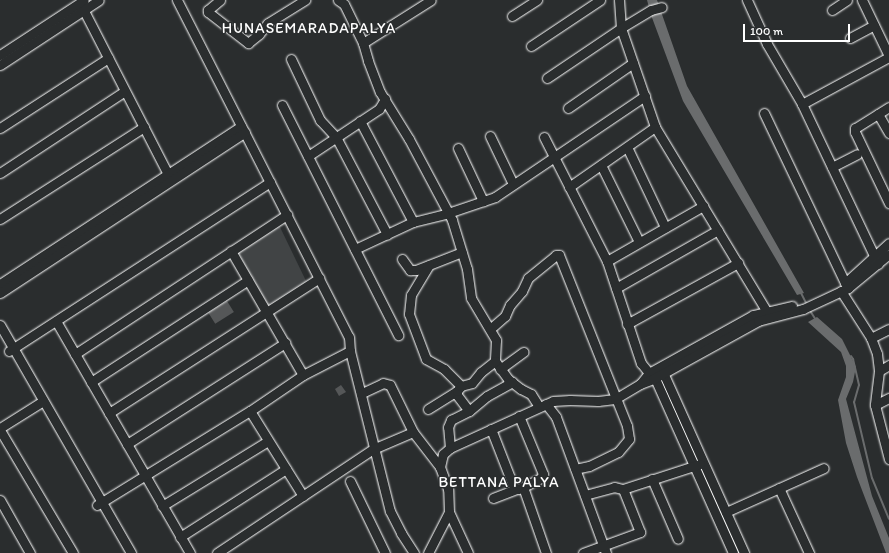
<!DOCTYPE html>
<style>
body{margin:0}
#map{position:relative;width:889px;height:553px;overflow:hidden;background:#2a2d2e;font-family:Itim,sans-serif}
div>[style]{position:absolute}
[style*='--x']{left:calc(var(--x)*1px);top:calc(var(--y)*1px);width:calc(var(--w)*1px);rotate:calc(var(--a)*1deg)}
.green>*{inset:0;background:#414445}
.water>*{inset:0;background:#6a6c6d}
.stream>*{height:2px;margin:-1px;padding:0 1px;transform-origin:1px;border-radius:1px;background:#6a6c6d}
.building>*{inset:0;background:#555758;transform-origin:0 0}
.roads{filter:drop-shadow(0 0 1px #fff) drop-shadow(0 0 1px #fff)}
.minor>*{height:9px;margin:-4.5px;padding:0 4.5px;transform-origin:4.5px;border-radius:4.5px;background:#2a2d2e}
span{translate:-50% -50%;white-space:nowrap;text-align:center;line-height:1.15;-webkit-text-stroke:3px #2a2d2e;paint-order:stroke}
.neighbourhood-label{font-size:15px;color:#fff;letter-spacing:1px}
.scale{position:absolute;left:743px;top:24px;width:107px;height:18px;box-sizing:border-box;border:2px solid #fff;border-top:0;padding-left:5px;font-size:12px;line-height:14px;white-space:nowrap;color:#fff;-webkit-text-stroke:3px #2a2d2e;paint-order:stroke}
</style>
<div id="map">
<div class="green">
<div style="clip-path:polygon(279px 225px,307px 283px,267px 308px,238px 252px)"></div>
</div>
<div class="water">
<div style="clip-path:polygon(647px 0,657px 0,687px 86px,804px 293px,797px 295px,683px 101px,651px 15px)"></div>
<div style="clip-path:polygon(817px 317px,842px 339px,856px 367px,853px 382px,846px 399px,872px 496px,889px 538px,889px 553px,886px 553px,857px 477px,846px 443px,838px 400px,846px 377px,846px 366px,841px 352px,808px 322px)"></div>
</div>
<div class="stream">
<div style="--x:801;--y:293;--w:13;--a:63"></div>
<div style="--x:809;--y:309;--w:13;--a:58"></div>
<div style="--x:851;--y:356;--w:4;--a:56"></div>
<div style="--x:853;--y:359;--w:27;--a:77"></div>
<div style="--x:859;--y:385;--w:18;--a:106"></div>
<div style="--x:854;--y:402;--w:78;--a:76.7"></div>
<div style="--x:872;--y:478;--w:44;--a:67.5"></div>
</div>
<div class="building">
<div style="left:227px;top:301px;width:13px;height:22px;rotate:58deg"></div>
<div style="clip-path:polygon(341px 385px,346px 392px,339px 396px,335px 389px)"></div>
</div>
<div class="roads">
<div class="minor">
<div style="--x:177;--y:0;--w:378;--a:63"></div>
<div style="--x:349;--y:337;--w:14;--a:86"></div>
<div style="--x:350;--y:351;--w:165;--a:76"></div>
<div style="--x:390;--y:511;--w:25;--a:63"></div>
<div style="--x:401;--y:533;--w:24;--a:57"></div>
<div style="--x:220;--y:0;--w:16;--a:140"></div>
<div style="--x:208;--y:10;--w:2;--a:90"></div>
<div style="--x:208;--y:12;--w:51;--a:37.8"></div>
<div style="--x:248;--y:43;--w:14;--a:-39"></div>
<div style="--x:259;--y:34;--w:14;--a:-51"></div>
<div style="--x:268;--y:23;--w:44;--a:-31.9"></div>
<div style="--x:338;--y:0;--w:7;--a:34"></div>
<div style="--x:344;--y:4;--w:43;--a:64"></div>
<div style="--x:363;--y:43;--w:19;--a:74"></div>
<div style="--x:368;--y:61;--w:33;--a:69"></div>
<div style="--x:380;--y:92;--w:55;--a:58.3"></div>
<div style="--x:409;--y:139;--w:92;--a:62"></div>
<div style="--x:452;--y:220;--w:51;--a:73"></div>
<div style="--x:467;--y:269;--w:29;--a:82"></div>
<div style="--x:471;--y:298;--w:49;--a:59.2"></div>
<div style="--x:496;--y:340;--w:21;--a:93"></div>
<div style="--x:495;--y:361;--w:22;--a:54"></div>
<div style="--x:508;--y:379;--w:16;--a:38"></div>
<div style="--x:521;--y:389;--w:11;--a:27"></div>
<div style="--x:531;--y:394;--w:15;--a:58"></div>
<div style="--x:619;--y:0;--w:28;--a:86"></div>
<div style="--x:621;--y:28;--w:105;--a:71"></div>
<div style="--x:655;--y:127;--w:216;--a:58.8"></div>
<div style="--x:747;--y:0;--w:48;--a:65.6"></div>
<div style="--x:767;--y:44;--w:69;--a:59.7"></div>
<div style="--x:802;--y:104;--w:177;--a:64.6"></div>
<div style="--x:862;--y:0;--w:62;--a:64.3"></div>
<div style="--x:80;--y:3;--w:197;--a:62.8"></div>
<div style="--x:832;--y:10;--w:18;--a:-34"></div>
<div style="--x:512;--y:16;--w:30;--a:-33"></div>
<div style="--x:850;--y:38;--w:27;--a:-28"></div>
<div style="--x:363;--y:43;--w:80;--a:-32.3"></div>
<div style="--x:531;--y:46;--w:83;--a:-33.7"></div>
<div style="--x:0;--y:55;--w:100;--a:-33.2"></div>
<div style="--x:291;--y:59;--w:68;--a:64.6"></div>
<div style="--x:320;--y:120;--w:23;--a:47"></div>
<div style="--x:336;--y:137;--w:110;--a:62.3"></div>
<div style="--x:0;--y:65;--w:118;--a:-33.3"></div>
<div style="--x:547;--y:78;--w:89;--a:-34"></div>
<div style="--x:621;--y:28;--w:35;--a:-31"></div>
<div style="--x:651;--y:10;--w:11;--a:-15"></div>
<div style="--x:802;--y:104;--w:99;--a:-28.4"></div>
<div style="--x:282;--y:105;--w:258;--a:63.2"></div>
<div style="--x:889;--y:107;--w:40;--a:148"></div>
<div style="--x:855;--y:128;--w:4;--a:90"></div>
<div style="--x:855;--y:132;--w:79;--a:64.4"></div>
<div style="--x:568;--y:108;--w:79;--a:-34.7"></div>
<div style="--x:764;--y:113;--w:188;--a:64.5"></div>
<div style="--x:878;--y:114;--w:22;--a:60"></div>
<div style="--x:360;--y:121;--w:114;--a:62.3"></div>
<div style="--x:0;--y:128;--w:129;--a:-32.9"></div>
<div style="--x:490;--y:136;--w:53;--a:64.4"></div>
<div style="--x:544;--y:137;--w:139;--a:63.1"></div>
<div style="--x:607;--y:261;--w:108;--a:71.6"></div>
<div style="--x:641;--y:363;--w:13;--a:51"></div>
<div style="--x:627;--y:147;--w:89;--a:64.6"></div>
<div style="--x:458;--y:148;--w:59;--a:64.7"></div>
<div style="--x:308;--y:156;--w:85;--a:-33.5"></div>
<div style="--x:379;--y:109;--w:12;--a:-59"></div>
<div style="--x:601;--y:165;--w:86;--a:63.7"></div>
<div style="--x:832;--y:167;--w:28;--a:-27"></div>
<div style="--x:0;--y:173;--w:149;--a:-33.3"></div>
<div style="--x:569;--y:187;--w:105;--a:-34.9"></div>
<div style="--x:0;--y:219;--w:171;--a:-32.6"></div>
<div style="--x:355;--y:249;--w:64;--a:-25"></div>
<div style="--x:413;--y:222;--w:36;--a:-14"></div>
<div style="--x:448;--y:213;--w:50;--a:-18.8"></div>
<div style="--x:495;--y:197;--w:181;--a:-34"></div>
<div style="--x:231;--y:251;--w:143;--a:59.9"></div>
<div style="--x:402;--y:259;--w:14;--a:54"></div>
<div style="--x:410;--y:270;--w:6;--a:0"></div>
<div style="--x:416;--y:270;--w:49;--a:-21.4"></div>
<div style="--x:607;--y:261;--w:111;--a:-29.8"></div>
<div style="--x:429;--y:265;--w:35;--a:121"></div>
<div style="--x:411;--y:295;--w:19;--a:96"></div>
<div style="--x:409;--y:314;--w:48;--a:69.3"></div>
<div style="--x:426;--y:359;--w:21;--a:29"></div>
<div style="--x:444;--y:369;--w:24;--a:45"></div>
<div style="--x:845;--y:283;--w:59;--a:-42.3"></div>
<div style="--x:0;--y:284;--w:288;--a:-33.2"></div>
<div style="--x:616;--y:288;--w:117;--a:-29.6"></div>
<div style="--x:841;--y:291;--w:56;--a:57.4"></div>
<div style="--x:871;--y:338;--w:17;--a:69"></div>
<div style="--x:877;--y:354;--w:17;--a:83"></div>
<div style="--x:879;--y:371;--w:34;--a:97"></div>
<div style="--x:875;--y:405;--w:56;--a:75.5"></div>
<div style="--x:0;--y:293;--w:293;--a:-33.3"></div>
<div style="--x:56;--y:321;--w:268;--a:60"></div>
<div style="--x:627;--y:324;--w:127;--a:-28.8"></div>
<div style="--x:0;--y:325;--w:263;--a:60.1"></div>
<div style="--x:490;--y:329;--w:20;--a:-41"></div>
<div style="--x:505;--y:316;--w:12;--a:-66"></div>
<div style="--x:510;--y:305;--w:18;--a:-49"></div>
<div style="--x:522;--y:291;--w:14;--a:-65"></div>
<div style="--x:528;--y:278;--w:36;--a:-39"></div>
<div style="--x:556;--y:255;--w:3;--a:0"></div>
<div style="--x:559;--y:255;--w:184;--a:68.3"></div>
<div style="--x:627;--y:426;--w:13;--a:81"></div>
<div style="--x:629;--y:439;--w:17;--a:130"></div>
<div style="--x:618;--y:452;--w:32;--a:154"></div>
<div style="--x:589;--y:466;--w:14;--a:168"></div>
<div style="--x:871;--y:338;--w:20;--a:-27"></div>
<div style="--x:9;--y:351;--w:311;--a:-32.9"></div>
<div style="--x:75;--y:354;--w:254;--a:-33.3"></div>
<div style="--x:661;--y:368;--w:203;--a:65.8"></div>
<div style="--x:500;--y:369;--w:29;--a:-36"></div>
<div style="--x:879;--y:371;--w:12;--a:-31"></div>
<div style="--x:653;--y:374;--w:196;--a:65.9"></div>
<div style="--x:91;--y:382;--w:187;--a:-33"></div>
<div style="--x:641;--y:383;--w:13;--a:-51"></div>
<div style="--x:649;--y:373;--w:119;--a:-29.1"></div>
<div style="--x:753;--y:315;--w:40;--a:-13"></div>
<div style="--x:362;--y:393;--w:23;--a:-25"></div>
<div style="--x:383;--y:383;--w:7;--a:16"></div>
<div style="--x:390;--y:385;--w:52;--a:63.9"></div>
<div style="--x:413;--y:432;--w:44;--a:52.4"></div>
<div style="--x:546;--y:404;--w:16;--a:52"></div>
<div style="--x:556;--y:417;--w:145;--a:69.8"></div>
<div style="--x:875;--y:405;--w:16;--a:-27"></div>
<div style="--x:428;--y:409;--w:34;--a:-32"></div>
<div style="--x:250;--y:411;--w:100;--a:58.1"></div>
<div style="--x:469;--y:411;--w:23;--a:-40"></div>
<div style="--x:487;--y:396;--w:29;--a:-29"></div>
<div style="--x:109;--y:413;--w:250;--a:-32.7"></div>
<div style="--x:519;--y:416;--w:63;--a:67.5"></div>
<div style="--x:543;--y:474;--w:4;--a:117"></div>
<div style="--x:541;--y:478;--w:20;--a:153"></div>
<div style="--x:0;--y:428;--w:51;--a:-32.1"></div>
<div style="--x:491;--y:429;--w:63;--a:68.7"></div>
<div style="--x:514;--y:488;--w:4;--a:14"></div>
<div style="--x:518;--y:489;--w:5;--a:-22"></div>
<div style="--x:523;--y:487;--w:70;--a:70.8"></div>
<div style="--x:0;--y:430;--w:143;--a:59.3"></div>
<div style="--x:127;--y:444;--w:188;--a:-32.6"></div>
<div style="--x:450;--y:448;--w:21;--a:-95"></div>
<div style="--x:448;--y:427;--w:8;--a:-67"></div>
<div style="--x:451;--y:420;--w:20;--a:-27"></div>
<div style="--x:469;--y:411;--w:20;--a:-127"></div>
<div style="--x:457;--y:395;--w:4;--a:-90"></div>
<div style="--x:457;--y:391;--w:6;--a:-51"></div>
<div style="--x:461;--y:386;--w:11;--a:-15"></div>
<div style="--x:472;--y:383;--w:14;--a:-51"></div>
<div style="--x:481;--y:372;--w:18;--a:-38"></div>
<div style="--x:652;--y:479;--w:65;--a:66.6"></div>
<div style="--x:350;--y:481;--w:80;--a:64.1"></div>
<div style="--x:779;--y:488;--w:72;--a:65.2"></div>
<div style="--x:585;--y:495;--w:30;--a:-15"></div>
<div style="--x:614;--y:487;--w:9;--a:13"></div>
<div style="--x:623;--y:489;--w:81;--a:-18"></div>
<div style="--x:493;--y:498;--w:25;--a:-21"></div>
<div style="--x:0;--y:500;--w:61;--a:60.5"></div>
<div style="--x:97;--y:505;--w:180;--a:-31.6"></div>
<div style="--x:250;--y:411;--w:64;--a:-34.2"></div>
<div style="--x:303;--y:375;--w:53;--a:-27.1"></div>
<div style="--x:162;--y:506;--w:124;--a:-31.5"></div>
<div style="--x:449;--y:512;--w:45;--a:65.1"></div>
<div style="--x:726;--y:512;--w:107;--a:-24.2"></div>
<div style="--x:180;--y:537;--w:126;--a:-32.7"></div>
<div style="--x:217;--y:553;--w:187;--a:-33.7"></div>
<div style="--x:373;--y:449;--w:43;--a:-23"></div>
<div style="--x:428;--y:553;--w:46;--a:-62.9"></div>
<div style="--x:449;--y:512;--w:23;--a:-92"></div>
<div style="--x:448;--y:489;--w:23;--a:-110"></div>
<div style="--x:440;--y:467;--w:13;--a:-77"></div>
<div style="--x:443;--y:454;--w:9;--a:-41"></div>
<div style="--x:450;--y:448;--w:113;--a:-24.5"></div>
<div style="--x:553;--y:401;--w:17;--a:-3"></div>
<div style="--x:570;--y:400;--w:28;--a:2"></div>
<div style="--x:598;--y:401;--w:17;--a:-7"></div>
<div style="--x:615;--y:399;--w:29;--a:-31"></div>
<div style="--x:640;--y:384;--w:14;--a:-21"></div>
<div style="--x:653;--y:379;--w:120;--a:-28.9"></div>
<div style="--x:758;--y:321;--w:47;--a:-14.9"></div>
<div style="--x:803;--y:309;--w:50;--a:-25"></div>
<div style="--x:848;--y:288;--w:53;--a:-39.7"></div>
<div style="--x:583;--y:553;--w:61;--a:-20.2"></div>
<div style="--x:640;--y:532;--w:46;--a:-111.6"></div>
</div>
</div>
<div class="neighbourhood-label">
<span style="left:309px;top:29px">HUNASEMARADAPALYA</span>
<span style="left:499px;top:483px">BETTANA PALYA</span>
</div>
<div class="scale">100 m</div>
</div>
